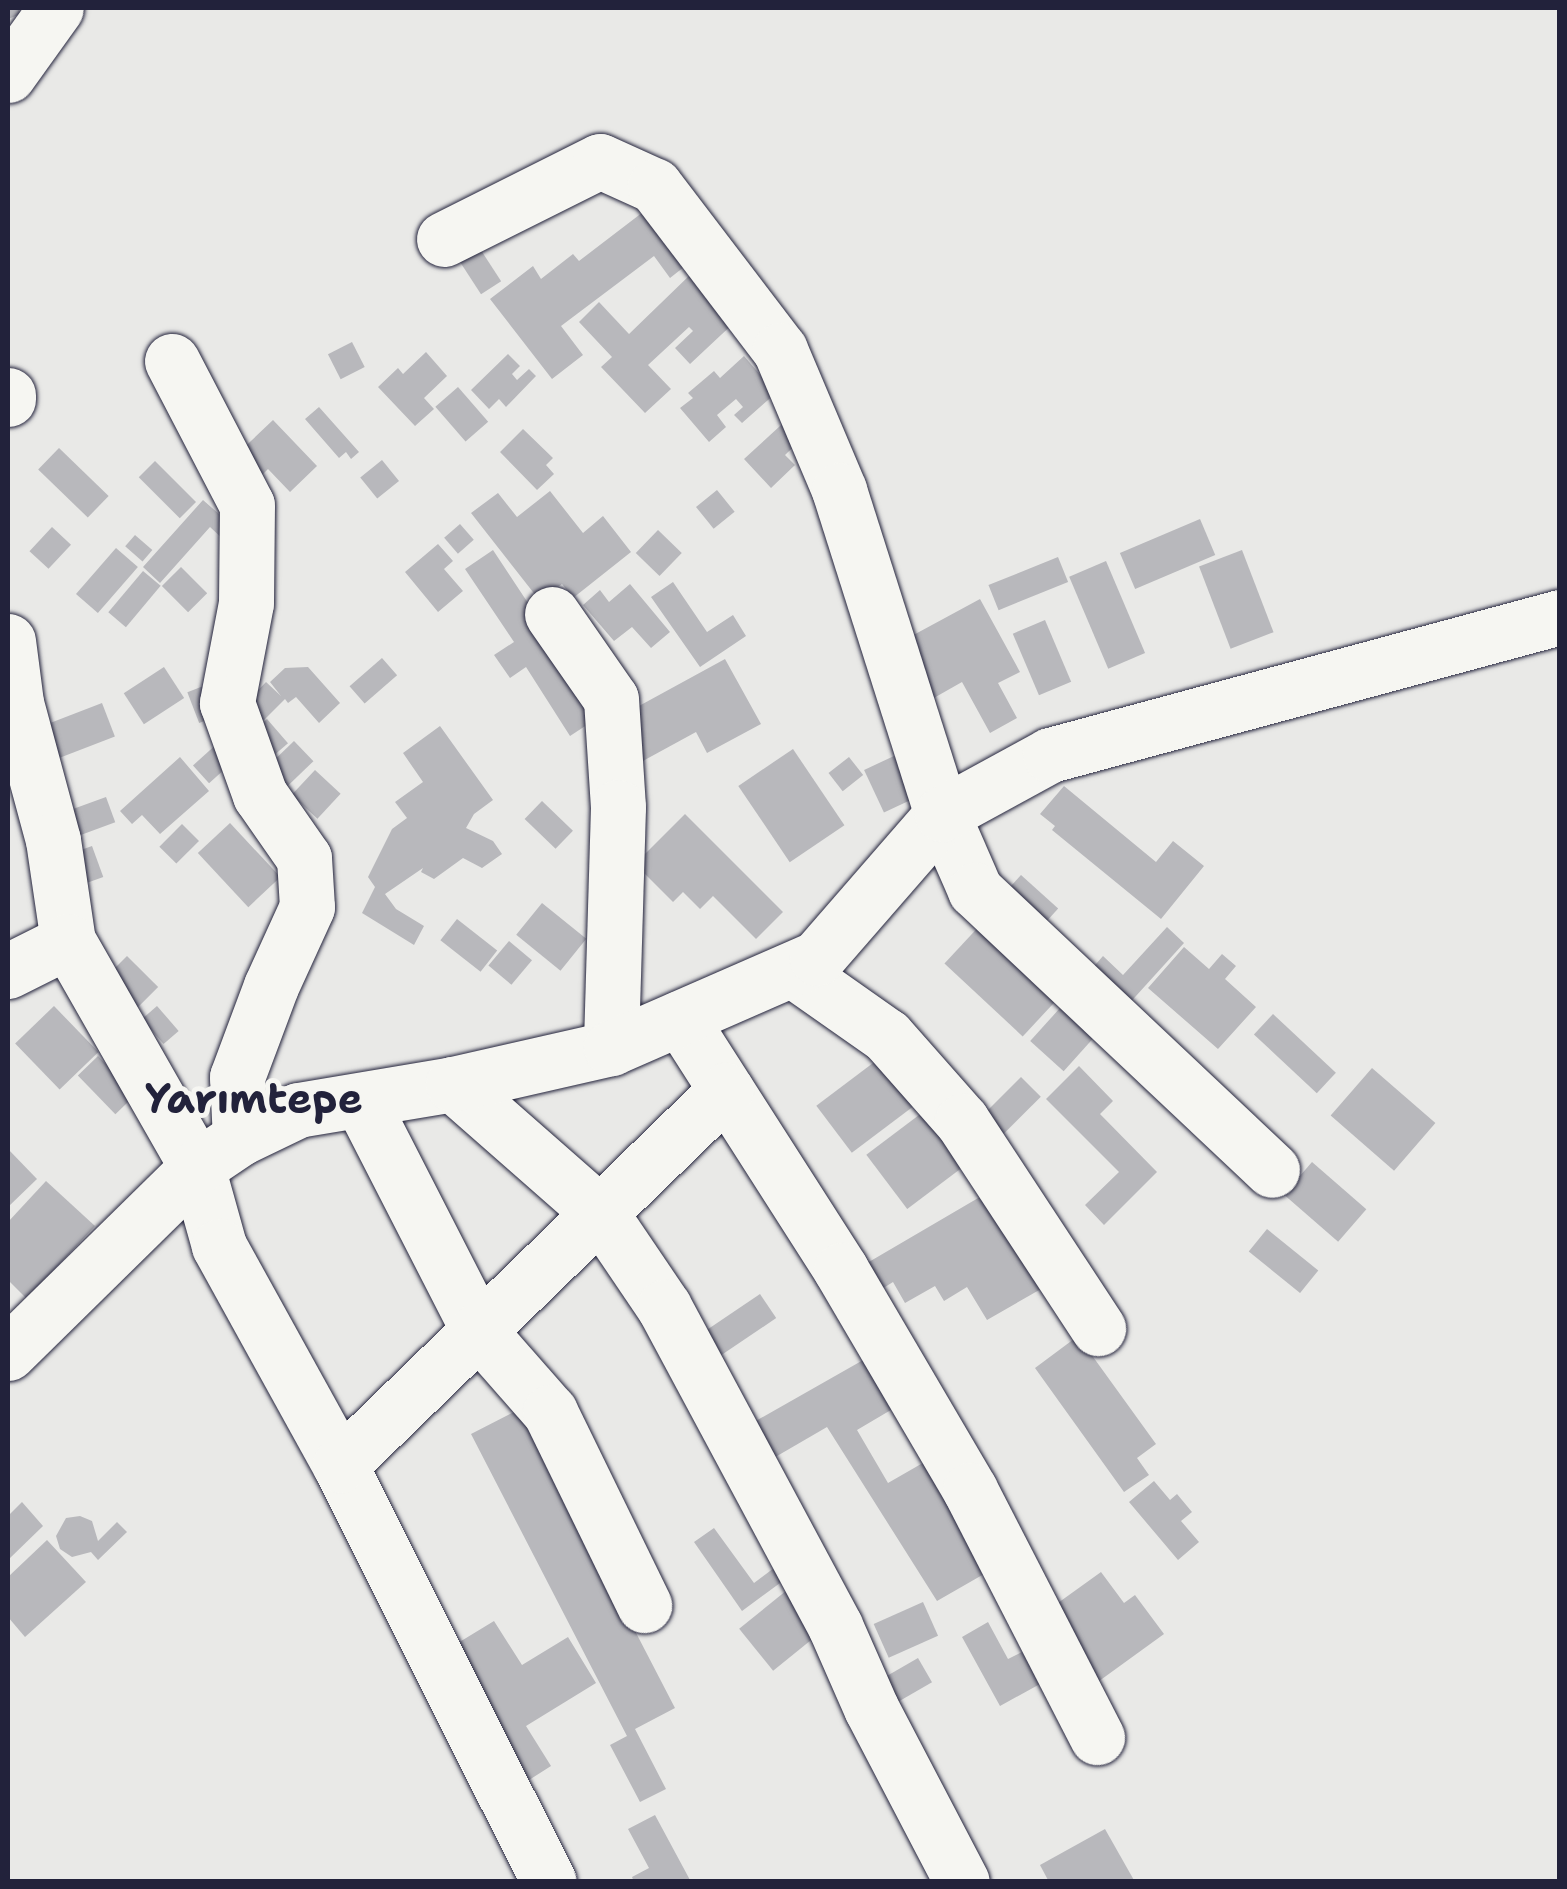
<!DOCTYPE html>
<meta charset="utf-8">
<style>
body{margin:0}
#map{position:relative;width:1567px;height:1889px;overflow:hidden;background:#e9e9e7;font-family:"Shantell Sans",sans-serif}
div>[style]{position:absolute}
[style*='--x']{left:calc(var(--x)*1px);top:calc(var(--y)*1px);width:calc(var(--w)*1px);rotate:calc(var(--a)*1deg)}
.building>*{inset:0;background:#b8b8bc;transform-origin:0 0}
.roads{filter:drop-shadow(0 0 2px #22223b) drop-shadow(0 0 2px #22223b)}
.minor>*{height:55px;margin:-27.5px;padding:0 27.5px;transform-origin:27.5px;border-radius:27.5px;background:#f6f6f2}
span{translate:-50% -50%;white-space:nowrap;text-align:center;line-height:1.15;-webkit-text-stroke:10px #f6f6f2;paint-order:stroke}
.quarter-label{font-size:42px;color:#22223b;font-weight:700}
.frame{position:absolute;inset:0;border:10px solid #22223b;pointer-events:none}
</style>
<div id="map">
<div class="building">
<div style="clip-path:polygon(8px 8px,18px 8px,21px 14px,8px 19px)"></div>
<div style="clip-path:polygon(647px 209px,689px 263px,670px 278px,654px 256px,561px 326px,583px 355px,552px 379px,490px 299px,533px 266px,541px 279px,573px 254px,579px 261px)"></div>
<div style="left:475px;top:241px;width:48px;height:24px;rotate:57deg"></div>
<div style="clip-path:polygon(692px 273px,737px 320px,690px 364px,675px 348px,693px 331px,689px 327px,648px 365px,671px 389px,645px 413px,601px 367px,612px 357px,579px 322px,599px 302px,629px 334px)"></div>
<div style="left:352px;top:342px;width:28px;height:27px;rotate:63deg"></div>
<div style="clip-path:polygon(426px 352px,447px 376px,424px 398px,434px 409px,415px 426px,378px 387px,398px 368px,403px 374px)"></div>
<div style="clip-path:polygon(508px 354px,520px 366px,512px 374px,517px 380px,529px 369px,536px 376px,506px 407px,499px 399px,489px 409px,471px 390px)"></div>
<div style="clip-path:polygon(744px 356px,776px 393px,742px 423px,734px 415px,743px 407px,736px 399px,717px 415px,726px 427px,709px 442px,680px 408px,693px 398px,688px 393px,714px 371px,720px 378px)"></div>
<div style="left:458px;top:387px;width:46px;height:30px;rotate:49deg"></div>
<div style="clip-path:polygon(319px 407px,359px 452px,351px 459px,346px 452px,339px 458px,305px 419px)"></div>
<div style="clip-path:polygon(792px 415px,808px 433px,785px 455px,795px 465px,771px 488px,744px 459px)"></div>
<div style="clip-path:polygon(273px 420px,317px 466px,290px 492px,268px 469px,253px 484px,231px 460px)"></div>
<div style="clip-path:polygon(523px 429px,553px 458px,546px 465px,554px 474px,537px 490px,500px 452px)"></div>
<div style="left:59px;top:448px;width:69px;height:30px;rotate:44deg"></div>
<div style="left:382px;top:460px;width:27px;height:28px;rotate:51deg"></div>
<div style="left:155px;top:461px;width:58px;height:23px;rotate:45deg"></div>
<div style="left:717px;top:490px;width:28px;height:27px;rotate:51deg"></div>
<div style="clip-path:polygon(550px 491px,583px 533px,603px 516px,631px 552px,573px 598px,562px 584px,540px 601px,471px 513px,498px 493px,517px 517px)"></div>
<div style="clip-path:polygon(203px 500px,236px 529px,225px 541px,210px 527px,160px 583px,143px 567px)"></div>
<div style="left:1200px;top:519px;width:39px;height:87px;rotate:67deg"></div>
<div style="left:460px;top:524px;width:21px;height:21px;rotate:49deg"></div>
<div style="left:52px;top:527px;width:26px;height:33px;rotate:43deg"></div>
<div style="left:658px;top:530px;width:33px;height:32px;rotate:44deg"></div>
<div style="left:135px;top:535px;width:23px;height:15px;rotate:41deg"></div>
<div style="clip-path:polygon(438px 544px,453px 561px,444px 569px,463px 591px,438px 612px,405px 572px)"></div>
<div style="left:116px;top:548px;width:29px;height:61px;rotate:41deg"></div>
<div style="clip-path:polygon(493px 550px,602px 715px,570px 736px,526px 667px,510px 678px,494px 655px,514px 642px,465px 569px)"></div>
<div style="left:1242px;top:550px;width:88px;height:46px;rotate:69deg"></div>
<div style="left:1058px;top:557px;width:27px;height:75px;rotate:68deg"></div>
<div style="left:1106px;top:561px;width:100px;height:40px;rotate:67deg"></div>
<div style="left:181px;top:567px;width:37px;height:27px;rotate:45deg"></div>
<div style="left:143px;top:571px;width:23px;height:54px;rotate:40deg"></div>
<div style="clip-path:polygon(673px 582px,707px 632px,733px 615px,746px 636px,700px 667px,651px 597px)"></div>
<div style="clip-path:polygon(630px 584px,670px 632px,651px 648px,632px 627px,614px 641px,583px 605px,600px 590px,609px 602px)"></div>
<div style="clip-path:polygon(980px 599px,1020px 672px,998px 683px,1017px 718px,990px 733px,962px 682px,925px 703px,895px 645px)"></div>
<div style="left:1045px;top:620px;width:67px;height:35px;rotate:67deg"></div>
<div style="left:382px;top:658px;width:23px;height:43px;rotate:49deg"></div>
<div style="clip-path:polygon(725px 659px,761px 724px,707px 753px,696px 732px,641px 762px,617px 718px)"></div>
<div style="left:164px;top:667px;width:37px;height:48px;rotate:57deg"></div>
<div style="clip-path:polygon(308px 667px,340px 703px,319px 723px,296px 697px,288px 703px,285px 699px,261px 723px,243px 706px,266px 682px,281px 696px,270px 682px,285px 668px)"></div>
<div style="left:206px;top:685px;width:33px;height:20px;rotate:69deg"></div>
<div style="left:102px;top:703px;width:36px;height:59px;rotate:69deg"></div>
<div style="left:267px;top:719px;width:32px;height:30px;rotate:49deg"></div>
<div style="clip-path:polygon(440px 726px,493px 800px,474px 814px,466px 828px,493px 841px,502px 854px,482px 868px,463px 858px,434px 879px,421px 872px,423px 868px,385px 894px,396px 909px,424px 926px,414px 945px,362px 913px,375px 887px,368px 877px,392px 829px,407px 818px,395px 802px,423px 782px,403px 753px)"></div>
<div style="left:294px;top:741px;width:28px;height:41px;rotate:46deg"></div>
<div style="left:219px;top:742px;width:24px;height:35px;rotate:48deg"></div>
<div style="left:793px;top:749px;width:92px;height:66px;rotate:56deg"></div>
<div style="left:894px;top:756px;width:47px;height:33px;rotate:65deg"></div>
<div style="clip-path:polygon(180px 757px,209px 791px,160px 834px,142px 815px,132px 824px,120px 811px)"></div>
<div style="left:849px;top:757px;width:23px;height:26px;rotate:52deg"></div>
<div style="left:315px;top:770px;width:35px;height:34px;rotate:43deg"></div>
<div style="clip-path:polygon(1064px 786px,1156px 862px,1173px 841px,1204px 866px,1161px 919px,1052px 830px,1055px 826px,1040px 814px)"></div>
<div style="left:106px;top:797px;width:27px;height:41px;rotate:70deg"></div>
<div style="left:542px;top:801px;width:43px;height:25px;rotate:44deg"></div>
<div style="clip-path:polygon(685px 814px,783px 912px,756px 939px,713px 896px,700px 909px,683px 892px,673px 902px,635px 864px)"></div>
<div style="left:230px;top:823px;width:74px;height:44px;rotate:47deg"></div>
<div style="left:182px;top:824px;width:24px;height:32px;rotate:45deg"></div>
<div style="left:92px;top:846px;width:33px;height:20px;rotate:70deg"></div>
<div style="left:1021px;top:875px;width:50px;height:27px;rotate:42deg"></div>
<div style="left:542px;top:903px;width:57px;height:41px;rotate:39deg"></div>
<div style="left:457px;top:919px;width:51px;height:27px;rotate:38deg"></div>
<div style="left:984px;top:921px;width:107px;height:58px;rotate:43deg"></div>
<div style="clip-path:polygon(1167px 927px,1184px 943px,1126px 1007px,1089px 972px,1103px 956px,1123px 975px)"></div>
<div style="left:509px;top:941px;width:30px;height:32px;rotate:40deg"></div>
<div style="clip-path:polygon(1184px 947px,1209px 969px,1222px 954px,1236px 966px,1225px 979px,1256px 1007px,1218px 1049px,1148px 988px)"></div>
<div style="left:127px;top:956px;width:44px;height:30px;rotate:45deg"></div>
<div style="left:1069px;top:998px;width:45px;height:58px;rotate:42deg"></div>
<div style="left:54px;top:1006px;width:64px;height:54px;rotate:46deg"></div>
<div style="left:157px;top:1006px;width:33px;height:20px;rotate:49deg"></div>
<div style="left:1273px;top:1014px;width:86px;height:28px;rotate:43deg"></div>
<div style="left:98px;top:1056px;width:54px;height:28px;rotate:46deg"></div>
<div style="left:881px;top:1057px;width:59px;height:81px;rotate:53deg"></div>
<div style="clip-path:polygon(1079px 1066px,1113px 1101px,1100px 1114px,1157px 1172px,1104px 1225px,1085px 1205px,1119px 1172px,1046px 1099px)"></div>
<div style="left:1372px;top:1068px;width:84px;height:63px;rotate:41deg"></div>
<div style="left:1021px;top:1077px;width:28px;height:64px;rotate:45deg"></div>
<div style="left:923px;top:1112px;width:68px;height:71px;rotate:53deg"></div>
<div style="clip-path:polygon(8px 1149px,37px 1179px,8px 1207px)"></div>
<div style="left:1312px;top:1162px;width:72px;height:43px;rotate:41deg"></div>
<div style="clip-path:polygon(46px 1181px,95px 1226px,27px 1299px,8px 1280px,8px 1222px)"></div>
<div style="clip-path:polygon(985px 1194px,1041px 1289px,987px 1320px,967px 1287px,944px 1301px,935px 1286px,905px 1303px,893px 1282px,877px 1292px,862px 1266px)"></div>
<div style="left:1267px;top:1229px;width:66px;height:29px;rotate:39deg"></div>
<div style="left:760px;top:1294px;width:29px;height:79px;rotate:56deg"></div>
<div style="clip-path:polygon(1078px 1336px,1156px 1444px,1137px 1458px,1149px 1475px,1124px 1492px,1035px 1368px)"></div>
<div style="clip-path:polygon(872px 1355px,901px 1404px,857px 1430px,888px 1483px,928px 1460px,991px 1570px,937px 1601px,827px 1427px,760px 1466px,740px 1430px)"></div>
<div style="clip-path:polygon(520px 1409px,675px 1708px,635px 1729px,666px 1789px,640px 1802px,610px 1745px,627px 1736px,471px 1434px)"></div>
<div style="clip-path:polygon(1154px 1481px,1170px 1500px,1177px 1494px,1192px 1512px,1181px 1521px,1199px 1542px,1178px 1560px,1129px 1502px)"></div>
<div style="clip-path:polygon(22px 1502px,43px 1526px,8px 1560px,8px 1516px)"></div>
<div style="clip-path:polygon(80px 1516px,92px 1521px,98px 1541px,117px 1522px,127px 1532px,98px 1560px,91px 1552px,72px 1557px,60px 1549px,56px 1536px,66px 1518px)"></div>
<div style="clip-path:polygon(714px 1528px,754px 1583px,782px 1562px,791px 1575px,742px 1611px,694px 1542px)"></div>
<div style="clip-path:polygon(47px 1540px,86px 1582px,25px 1637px,8px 1617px,8px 1577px)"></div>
<div style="clip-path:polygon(1101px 1572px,1124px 1603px,1135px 1595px,1164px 1634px,1095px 1684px,1044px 1613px)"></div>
<div style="left:792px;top:1586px;width:54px;height:68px;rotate:51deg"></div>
<div style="left:923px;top:1602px;width:37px;height:54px;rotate:66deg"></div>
<div style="clip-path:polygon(494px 1621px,522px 1665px,568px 1637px,596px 1683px,526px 1726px,551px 1766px,529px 1780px,448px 1649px)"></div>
<div style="clip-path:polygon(988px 1622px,1008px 1659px,1022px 1652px,1040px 1684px,1000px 1706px,962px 1637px)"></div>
<div style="left:918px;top:1658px;width:28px;height:50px;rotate:60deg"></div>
<div style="clip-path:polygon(655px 1815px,690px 1880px,687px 1882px,634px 1882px,632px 1877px,649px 1868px,628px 1829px)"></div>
<div style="clip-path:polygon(1105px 1829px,1135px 1882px,1049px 1882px,1040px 1865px)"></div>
</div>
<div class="roads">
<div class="minor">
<div style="--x:8;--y:75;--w:82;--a:-54.4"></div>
<div style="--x:444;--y:239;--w:174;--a:-26.6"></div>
<div style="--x:600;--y:161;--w:60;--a:24.4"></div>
<div style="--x:655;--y:186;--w:206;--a:52.7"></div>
<div style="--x:780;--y:350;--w:152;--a:67.1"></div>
<div style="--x:839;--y:490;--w:340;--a:72.4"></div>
<div style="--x:942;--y:814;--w:83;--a:66.5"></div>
<div style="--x:975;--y:890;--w:408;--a:43.3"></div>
<div style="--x:172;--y:361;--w:162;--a:62.5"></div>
<div style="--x:247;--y:505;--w:98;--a:90.6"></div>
<div style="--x:246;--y:603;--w:102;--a:100.8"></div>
<div style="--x:227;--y:703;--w:98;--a:70.3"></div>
<div style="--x:260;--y:795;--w:77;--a:55.1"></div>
<div style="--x:304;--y:858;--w:49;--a:86.5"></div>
<div style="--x:307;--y:907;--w:87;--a:114.5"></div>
<div style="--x:271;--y:986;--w:97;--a:110.5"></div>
<div style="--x:237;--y:1077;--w:61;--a:87.2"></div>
<div style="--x:8;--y:395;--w:4;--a:90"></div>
<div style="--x:552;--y:614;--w:103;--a:55.2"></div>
<div style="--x:611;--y:699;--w:108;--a:86.3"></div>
<div style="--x:618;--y:807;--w:241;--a:91.7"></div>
<div style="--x:8;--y:641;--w:63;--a:82.6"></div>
<div style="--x:16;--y:703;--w:142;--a:74.9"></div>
<div style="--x:53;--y:840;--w:102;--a:81.6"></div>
<div style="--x:68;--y:941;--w:260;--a:60.3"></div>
<div style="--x:197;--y:1167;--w:82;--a:74.4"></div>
<div style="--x:219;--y:1246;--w:250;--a:61.1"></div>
<div style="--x:340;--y:1465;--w:466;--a:63.4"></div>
<div style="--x:793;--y:970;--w:115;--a:35.1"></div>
<div style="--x:887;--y:1036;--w:113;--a:48.6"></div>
<div style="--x:962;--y:1121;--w:248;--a:56.7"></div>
<div style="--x:8;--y:971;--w:67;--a:-26.6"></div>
<div style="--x:680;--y:1018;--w:299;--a:57.4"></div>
<div style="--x:841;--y:1270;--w:255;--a:59.6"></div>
<div style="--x:970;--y:1490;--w:278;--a:62.8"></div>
<div style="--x:453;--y:1084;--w:197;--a:41.3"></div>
<div style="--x:601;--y:1214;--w:112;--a:55.9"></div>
<div style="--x:664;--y:1307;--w:362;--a:61.8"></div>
<div style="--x:835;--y:1626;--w:90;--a:66.3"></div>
<div style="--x:871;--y:1708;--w:196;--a:62.4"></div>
<div style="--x:361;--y:1101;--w:257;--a:62.9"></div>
<div style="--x:478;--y:1330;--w:109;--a:48.7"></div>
<div style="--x:550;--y:1412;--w:215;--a:64"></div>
<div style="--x:8;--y:1353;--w:265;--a:-44.5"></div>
<div style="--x:197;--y:1167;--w:52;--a:-34"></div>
<div style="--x:240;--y:1138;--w:64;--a:-25.8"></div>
<div style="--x:298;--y:1110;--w:157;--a:-9.5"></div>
<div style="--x:453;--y:1084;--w:162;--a:-12.8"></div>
<div style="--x:611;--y:1048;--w:225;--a:-23.6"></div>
<div style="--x:817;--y:958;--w:191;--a:-49"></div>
<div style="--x:942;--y:814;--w:123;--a:-28.6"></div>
<div style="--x:1050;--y:755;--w:528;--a:-15.14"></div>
<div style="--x:340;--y:1465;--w:538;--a:-44.17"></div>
</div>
</div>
<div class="quarter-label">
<span style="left:254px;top:1098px">Yarımtepe</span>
</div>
<div class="frame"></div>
</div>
